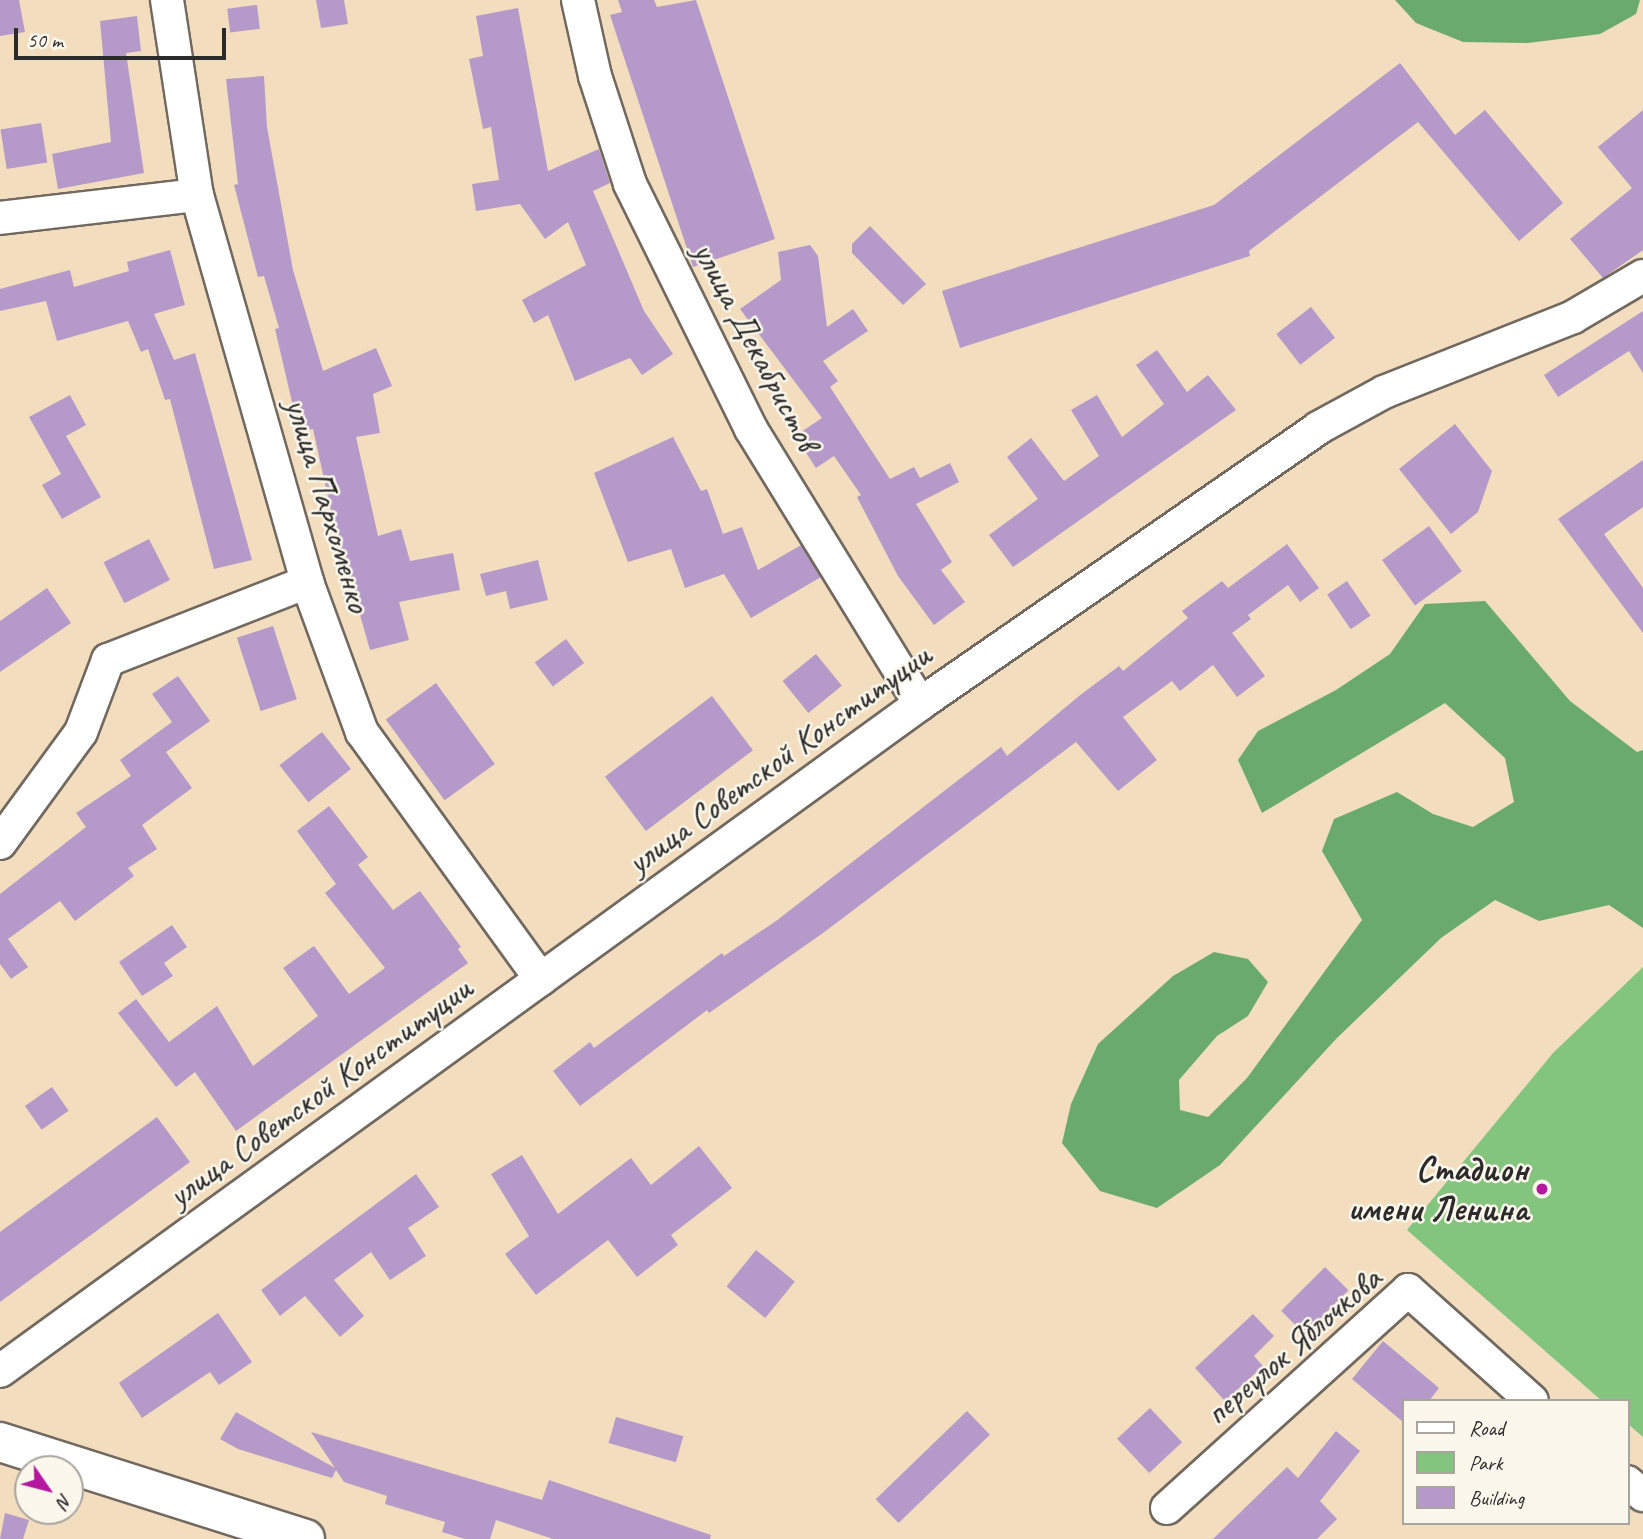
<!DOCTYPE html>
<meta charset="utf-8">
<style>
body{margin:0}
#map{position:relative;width:1643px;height:1539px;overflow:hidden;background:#f3ddbf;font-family:Caveat,sans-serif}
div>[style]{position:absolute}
.green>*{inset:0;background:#83c57e}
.forest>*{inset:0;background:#6aaa6d}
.building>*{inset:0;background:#b59ac9;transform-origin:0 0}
.roads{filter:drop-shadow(2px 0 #71695f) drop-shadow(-2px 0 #71695f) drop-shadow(0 2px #71695f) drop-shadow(0 -2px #71695f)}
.minor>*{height:32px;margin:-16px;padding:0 16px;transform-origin:16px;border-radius:16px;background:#fff}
.tertiary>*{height:38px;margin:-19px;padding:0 19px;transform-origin:19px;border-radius:19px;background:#fff}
.dots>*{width:19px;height:19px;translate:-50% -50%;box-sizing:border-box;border:4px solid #fbf7ec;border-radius:50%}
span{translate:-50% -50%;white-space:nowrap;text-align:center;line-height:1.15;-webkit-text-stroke:5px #fbf7ec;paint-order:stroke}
.street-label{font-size:35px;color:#2b2b2b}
.poi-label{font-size:35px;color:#2b2b2b;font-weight:700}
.right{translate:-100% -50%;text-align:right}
.legend{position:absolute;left:1402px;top:1399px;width:228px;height:126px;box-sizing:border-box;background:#fbf7ec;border:2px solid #a8a59f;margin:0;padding:9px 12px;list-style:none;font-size:21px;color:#2b2b2b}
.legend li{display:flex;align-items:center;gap:14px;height:35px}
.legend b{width:35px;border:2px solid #a8a59f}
.north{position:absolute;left:14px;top:1455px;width:70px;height:70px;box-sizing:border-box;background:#fbf7ec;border:2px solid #a8a59f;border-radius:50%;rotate:125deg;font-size:19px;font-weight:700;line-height:28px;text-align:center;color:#2b2b2b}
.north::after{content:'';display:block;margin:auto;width:24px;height:32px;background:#b5179e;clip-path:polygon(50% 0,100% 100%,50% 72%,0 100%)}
.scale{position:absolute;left:14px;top:28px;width:212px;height:32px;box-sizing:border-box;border:4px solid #2b2b2b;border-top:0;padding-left:9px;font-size:21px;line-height:24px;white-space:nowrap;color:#2b2b2b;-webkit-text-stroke:5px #fbf7ec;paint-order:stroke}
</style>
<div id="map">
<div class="green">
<div style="clip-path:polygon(1643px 967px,1643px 1437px,1627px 1423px,1627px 1401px,1602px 1401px,1407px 1230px,1553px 1053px)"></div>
</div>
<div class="forest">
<div style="clip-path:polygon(1395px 0,1640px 0,1636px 14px,1600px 34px,1528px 43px,1463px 42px,1416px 23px)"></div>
<div style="clip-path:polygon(1485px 601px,1570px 701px,1637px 752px,1643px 750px,1643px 928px,1609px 905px,1539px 921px,1495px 900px,1441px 938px,1336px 1039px,1220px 1165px,1157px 1208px,1100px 1191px,1062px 1143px,1071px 1104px,1098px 1044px,1173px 976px,1214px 952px,1248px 959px,1268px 982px,1248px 1016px,1217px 1036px,1179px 1080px,1180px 1110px,1208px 1117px,1247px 1078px,1362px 920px,1322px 851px,1334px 819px,1397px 792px,1433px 814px,1473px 827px,1514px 802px,1505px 758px,1445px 703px,1262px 813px,1238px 760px,1258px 731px,1336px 690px,1390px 654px,1425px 604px)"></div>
</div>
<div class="building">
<div style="clip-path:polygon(0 0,19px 0,25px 32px,0 36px)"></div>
<div style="clip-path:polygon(316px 0,344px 0,348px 24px,321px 28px)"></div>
<div style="clip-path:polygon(618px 0,654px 0,657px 7px,696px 0,775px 239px,693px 267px,610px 15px,622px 12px)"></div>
<div style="left:257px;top:5px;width:24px;height:30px;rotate:83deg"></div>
<div style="clip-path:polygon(518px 8px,548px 171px,599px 149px,610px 183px,593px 191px,644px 311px,673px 354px,642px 375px,630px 358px,575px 381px,548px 315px,534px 323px,522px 300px,586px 265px,568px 222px,545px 239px,520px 204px,476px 211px,472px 184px,499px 180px,491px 127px,483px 129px,469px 59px,483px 56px,476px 16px)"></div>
<div style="clip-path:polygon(137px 16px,141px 51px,126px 53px,144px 173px,58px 189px,52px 154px,111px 142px,100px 21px)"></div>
<div style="clip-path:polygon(1400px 63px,1455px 135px,1485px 110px,1563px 203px,1519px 241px,1418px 122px,1249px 251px,1250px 256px,960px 348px,942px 291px,1214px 205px)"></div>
<div style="clip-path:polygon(264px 76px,267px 127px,293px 270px,323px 371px,376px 348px,392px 386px,373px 394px,380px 433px,356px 437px,378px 536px,401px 529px,410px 561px,453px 553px,460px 590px,399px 602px,409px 640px,370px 650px,334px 524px,313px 429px,299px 432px,275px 329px,279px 328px,264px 276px,258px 277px,234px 185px,238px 184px,226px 79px)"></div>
<div style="clip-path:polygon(1643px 110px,1643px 250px,1603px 278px,1570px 239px,1632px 188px,1598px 147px)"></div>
<div style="left:41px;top:123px;width:40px;height:41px;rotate:81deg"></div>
<div style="clip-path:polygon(870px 226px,926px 284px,903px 305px,852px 253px,852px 244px)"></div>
<div style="clip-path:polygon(810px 245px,818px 256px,827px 327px,853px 309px,868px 331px,823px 361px,838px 381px,830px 387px,890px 479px,914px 467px,920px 478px,950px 463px,959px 482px,916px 504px,952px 562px,941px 570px,965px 602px,934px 625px,898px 576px,857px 497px,861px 495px,834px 456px,816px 468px,795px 436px,822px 418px,740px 309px,781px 280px,778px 252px)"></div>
<div style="clip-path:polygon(170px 250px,185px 305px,154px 314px,174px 360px,195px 353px,252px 560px,214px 569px,170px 399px,165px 400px,148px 349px,141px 352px,128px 321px,57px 341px,46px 301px,0 311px,0 289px,70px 270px,74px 287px,129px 271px,127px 262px)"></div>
<div style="left:1311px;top:307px;width:39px;height:44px;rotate:52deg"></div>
<div style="clip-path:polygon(1643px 311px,1643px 373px,1629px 351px,1558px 397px,1544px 375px)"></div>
<div style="clip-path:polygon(1157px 350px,1187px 392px,1208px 375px,1236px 410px,1013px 567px,989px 535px,1038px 499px,1007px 457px,1031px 438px,1064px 481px,1099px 456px,1071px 410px,1097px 395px,1122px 437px,1164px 404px,1136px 365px)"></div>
<div style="clip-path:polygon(70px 395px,86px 425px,66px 436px,101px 497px,62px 519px,42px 485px,61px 474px,29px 417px)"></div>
<div style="clip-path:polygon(1455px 424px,1492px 471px,1478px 512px,1451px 534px,1399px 469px)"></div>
<div style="clip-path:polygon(673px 437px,701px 491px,707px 489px,723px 534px,742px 527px,758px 570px,801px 545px,821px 577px,751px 618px,724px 574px,685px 588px,671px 549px,628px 562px,594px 473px)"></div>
<div style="clip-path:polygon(1643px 460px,1643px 507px,1604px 534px,1643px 588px,1643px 633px,1558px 519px)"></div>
<div style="left:1429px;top:526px;width:56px;height:58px;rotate:54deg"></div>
<div style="left:149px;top:539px;width:46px;height:51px;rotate:63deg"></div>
<div style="clip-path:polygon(1287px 544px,1319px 588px,1300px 602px,1288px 585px,1248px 615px,1251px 619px,1232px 633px,1265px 676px,1237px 697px,1213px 665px,1180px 691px,1172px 681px,1123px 717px,1157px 760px,1118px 791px,1076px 742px,823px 933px,709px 1013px,707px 1010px,580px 1106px,553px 1071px,590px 1042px,594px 1048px,722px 953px,724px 956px,776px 921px,1001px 747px,1007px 756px,1079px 696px,1119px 666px,1123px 671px,1188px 618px,1182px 611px,1222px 581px,1228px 588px)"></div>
<div style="clip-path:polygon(538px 560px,548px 600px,510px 609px,506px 591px,486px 596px,480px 574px)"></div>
<div style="left:1347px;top:581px;width:42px;height:24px;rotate:56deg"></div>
<div style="clip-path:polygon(47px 588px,71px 623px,0 672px,0 621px)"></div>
<div style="left:273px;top:626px;width:77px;height:38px;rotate:72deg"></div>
<div style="left:566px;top:639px;width:30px;height:39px;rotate:53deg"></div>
<div style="left:816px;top:654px;width:41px;height:43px;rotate:51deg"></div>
<div style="clip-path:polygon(178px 676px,210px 721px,166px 752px,192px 788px,142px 825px,157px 849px,128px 868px,134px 876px,75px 921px,60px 901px,8px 939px,28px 967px,11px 979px,0 964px,0 894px,86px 827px,76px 813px,131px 776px,120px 760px,172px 722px,152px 694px)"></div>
<div style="left:436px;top:683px;width:100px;height:62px;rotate:54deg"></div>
<div style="left:712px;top:696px;width:68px;height:134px;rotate:53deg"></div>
<div style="left:322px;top:732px;width:47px;height:54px;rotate:52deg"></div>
<div style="clip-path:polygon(329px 806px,368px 857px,358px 865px,393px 910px,420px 891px,461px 947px,458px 949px,468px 963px,236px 1131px,195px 1072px,176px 1087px,118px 1013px,136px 999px,169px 1042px,217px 1006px,253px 1066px,318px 1016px,283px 968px,314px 946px,349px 994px,385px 968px,325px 893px,336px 884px,297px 831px)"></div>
<div style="clip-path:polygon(172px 925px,187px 947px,164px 963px,173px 976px,142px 996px,119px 962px)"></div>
<div style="left:52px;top:1087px;width:29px;height:33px;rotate:55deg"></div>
<div style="clip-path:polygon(157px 1117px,190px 1162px,0 1302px,0 1232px)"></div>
<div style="clip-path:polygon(699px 1146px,732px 1188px,671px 1235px,678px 1245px,637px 1277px,608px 1240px,536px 1295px,505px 1254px,529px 1236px,491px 1174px,522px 1155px,558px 1214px,631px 1158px,651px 1185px)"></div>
<div style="clip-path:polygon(416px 1174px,439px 1207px,408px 1228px,426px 1256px,390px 1280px,371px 1252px,334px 1280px,364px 1316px,340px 1337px,305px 1296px,280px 1316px,261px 1290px)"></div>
<div style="left:756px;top:1250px;width:50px;height:47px;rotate:39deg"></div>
<div style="left:1325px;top:1267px;width:33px;height:62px;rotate:45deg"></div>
<div style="clip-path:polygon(218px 1313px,252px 1362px,219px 1385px,210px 1372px,142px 1418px,119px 1383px)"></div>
<div style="clip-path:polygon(1253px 1314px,1274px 1336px,1254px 1356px,1263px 1366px,1225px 1401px,1195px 1368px)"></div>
<div style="clip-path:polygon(1383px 1341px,1439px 1388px,1429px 1401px,1403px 1401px,1403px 1422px,1352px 1379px)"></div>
<div style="left:1150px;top:1408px;width:47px;height:45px;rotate:47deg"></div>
<div style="left:967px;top:1411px;width:33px;height:127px;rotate:46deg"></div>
<div style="clip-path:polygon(236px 1412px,335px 1468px,311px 1432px,542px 1500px,549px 1480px,711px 1535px,710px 1539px,553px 1539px,496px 1520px,490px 1539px,465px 1539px,442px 1532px,445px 1522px,385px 1504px,387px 1496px,344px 1482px,336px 1470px,332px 1478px,238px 1449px,220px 1439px)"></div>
<div style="left:616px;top:1417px;width:70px;height:27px;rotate:16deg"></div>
<div style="clip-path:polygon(1336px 1431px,1360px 1451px,1320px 1501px,1337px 1519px,1317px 1539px,1213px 1539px,1287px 1467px,1298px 1478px)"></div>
<div style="clip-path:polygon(5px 1513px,29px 1520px,23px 1539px,0 1539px)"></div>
</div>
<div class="roads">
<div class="minor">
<div style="left:167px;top:0;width:197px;rotate:81.3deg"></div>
<div style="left:197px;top:195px;width:402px;rotate:74.1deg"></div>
<div style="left:307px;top:582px;width:160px;rotate:69.9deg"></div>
<div style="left:362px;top:732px;width:305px;rotate:54.1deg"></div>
<div style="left:578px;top:0;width:78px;rotate:77.4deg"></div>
<div style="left:595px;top:76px;width:114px;rotate:72deg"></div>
<div style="left:630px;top:184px;width:273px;rotate:63.7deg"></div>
<div style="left:751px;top:429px;width:323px;rotate:58.4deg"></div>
<div style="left:0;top:218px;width:198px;rotate:-6.7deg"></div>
<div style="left:0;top:843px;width:137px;rotate:-53.9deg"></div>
<div style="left:81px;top:732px;width:77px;rotate:-69.4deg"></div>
<div style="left:108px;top:660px;width:214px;rotate:-21.4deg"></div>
<div style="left:0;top:1371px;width:1136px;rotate:-35.94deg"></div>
<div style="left:920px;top:704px;width:484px;rotate:-34.7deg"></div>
<div style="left:1318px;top:428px;width:75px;rotate:-28.6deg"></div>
<div style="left:1384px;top:392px;width:203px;rotate:-21.6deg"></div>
<div style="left:1573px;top:317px;width:81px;rotate:-30.4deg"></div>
<div style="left:1627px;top:1482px;width:21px;rotate:39deg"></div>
<div style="left:1167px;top:1508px;width:325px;rotate:-42.1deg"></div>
<div style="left:1408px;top:1290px;width:166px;rotate:41.8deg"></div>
</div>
<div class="tertiary">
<div style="left:0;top:1442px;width:320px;rotate:17.6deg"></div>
</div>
</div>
<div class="dots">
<div style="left:1542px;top:1189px;background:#b5179e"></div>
</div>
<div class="street-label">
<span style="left:756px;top:346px;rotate:62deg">улица Декабристов</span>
<span style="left:328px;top:505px;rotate:73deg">улица Пархоменко</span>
<span style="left:779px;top:759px;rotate:-36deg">улица Советской Конституции</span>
<span style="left:320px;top:1092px;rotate:-36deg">улица Советской Конституции</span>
<span style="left:1293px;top:1346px;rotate:-41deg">переулок Яблочкова</span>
</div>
<div class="poi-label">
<span class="right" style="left:1528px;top:1189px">Стадион<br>имени Ленина</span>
</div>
<ul class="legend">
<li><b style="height:9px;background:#fff"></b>Road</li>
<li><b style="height:19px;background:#83c57e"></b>Park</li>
<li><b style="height:19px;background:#b59ac9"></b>Building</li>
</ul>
<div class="north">N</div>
<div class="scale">50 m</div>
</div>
